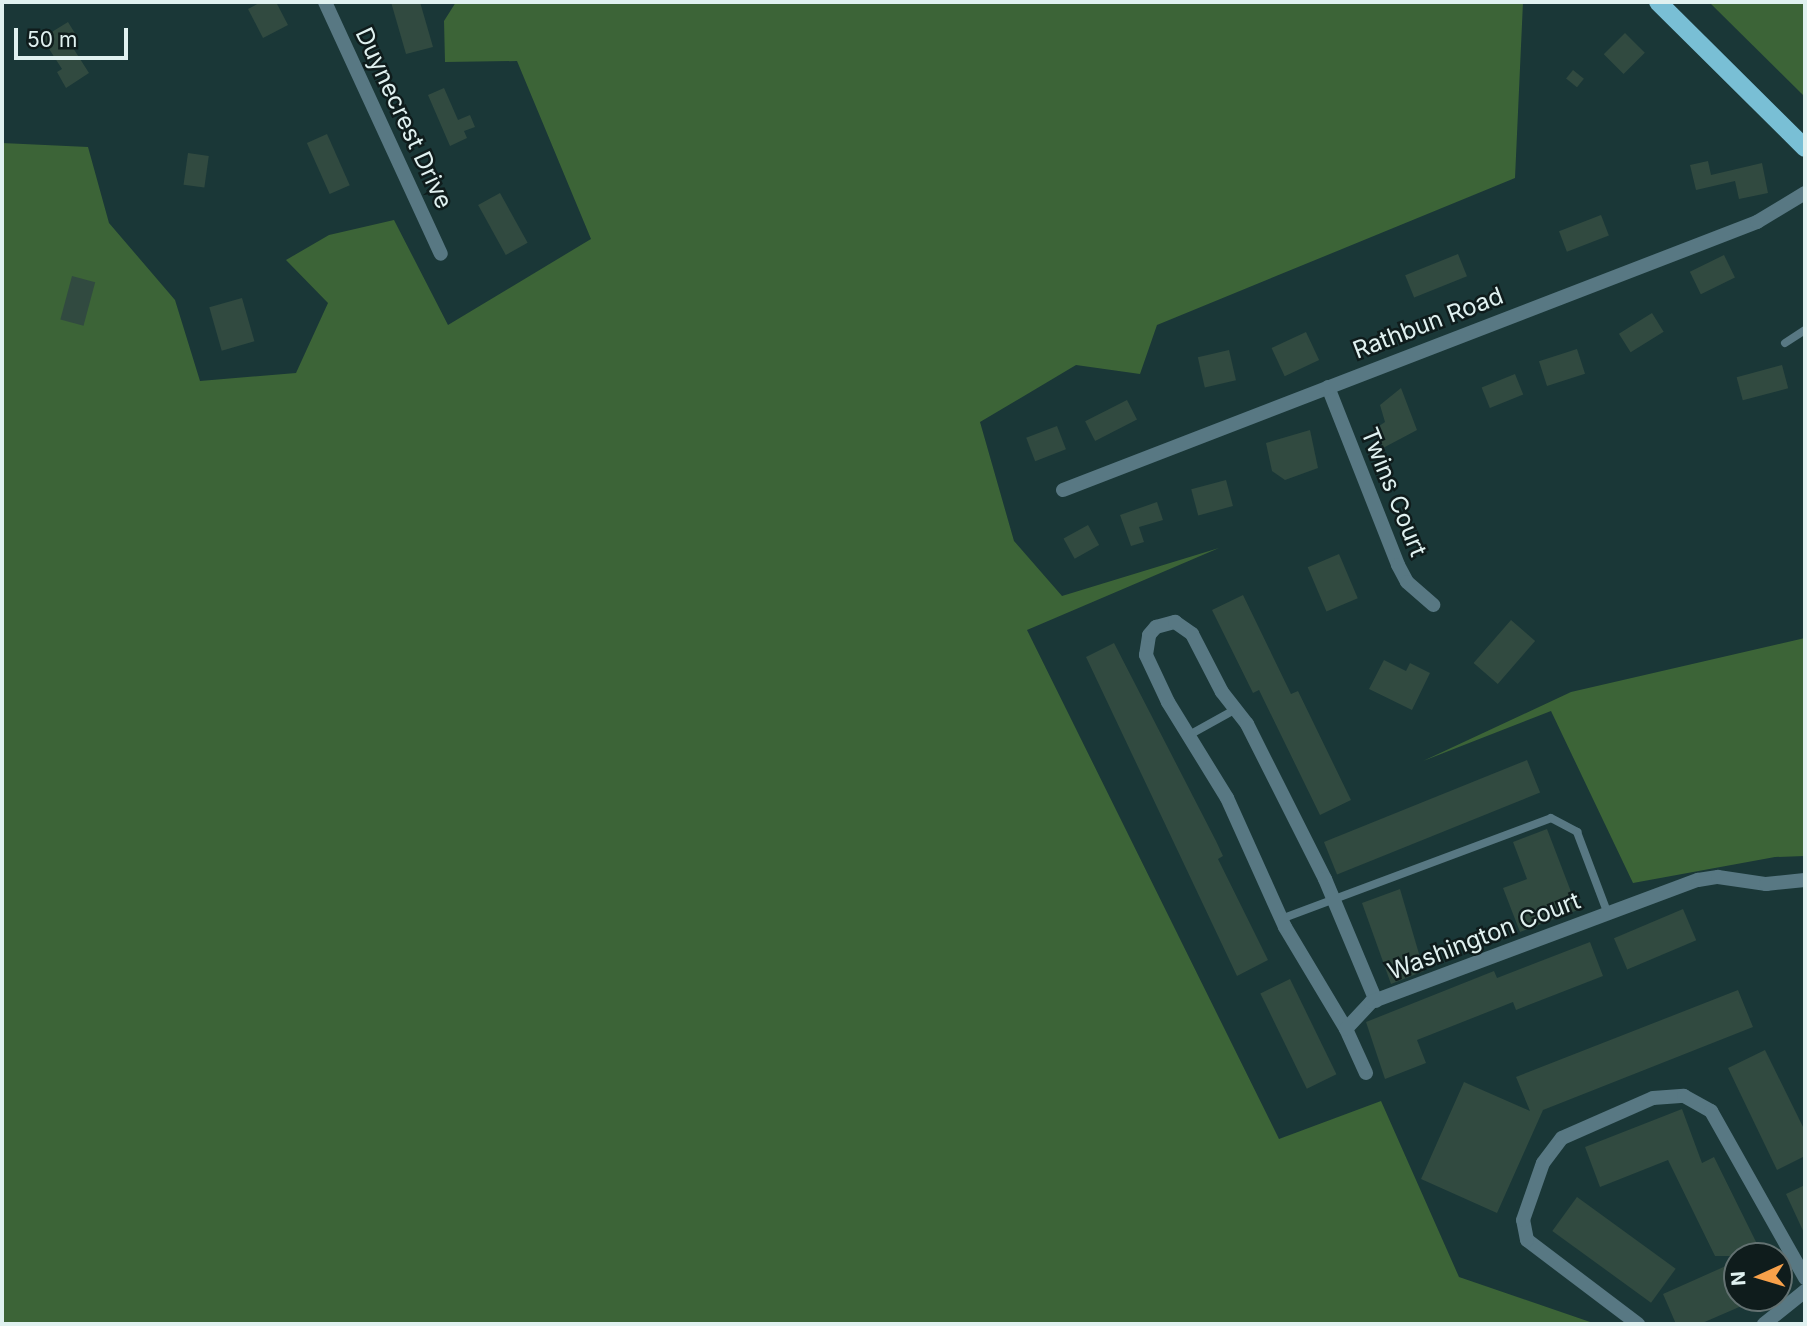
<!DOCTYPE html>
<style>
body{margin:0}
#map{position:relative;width:1807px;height:1326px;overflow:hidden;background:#1a3737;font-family:Inter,sans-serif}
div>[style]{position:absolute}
.green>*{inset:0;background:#3c6437}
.building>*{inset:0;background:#314a40;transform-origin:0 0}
.lane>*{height:8px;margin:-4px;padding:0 4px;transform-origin:4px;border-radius:4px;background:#587883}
.street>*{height:14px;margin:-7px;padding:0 7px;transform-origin:7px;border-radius:7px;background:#587883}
.primary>*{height:18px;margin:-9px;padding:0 9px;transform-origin:9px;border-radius:9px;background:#79bfd5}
span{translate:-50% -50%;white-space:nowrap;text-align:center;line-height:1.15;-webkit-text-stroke:5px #0f1c1c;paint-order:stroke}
.street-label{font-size:24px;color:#e0f1f0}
.frame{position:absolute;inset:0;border:4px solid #e0f1f0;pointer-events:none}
.north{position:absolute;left:1723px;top:1242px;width:70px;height:70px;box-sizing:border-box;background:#0f1c1c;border:2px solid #637171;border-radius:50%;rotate:266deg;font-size:19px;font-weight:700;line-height:28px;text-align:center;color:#e0f1f0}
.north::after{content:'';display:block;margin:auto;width:24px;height:32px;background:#f8a14a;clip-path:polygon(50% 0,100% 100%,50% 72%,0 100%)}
.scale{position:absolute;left:14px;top:28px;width:114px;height:32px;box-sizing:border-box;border:4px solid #e0f1f0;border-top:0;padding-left:9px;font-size:21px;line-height:24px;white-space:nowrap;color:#e0f1f0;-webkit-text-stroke:5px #0f1c1c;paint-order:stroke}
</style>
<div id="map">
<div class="green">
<div style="clip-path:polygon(456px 2px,1523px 2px,1515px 178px,1157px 325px,1140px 374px,1076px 365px,980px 422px,1014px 541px,1062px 596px,1219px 548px,1027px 630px,1279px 1139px,1381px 1101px,1459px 1277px,1596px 1324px,2px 1324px,2px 143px,88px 147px,109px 223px,175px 300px,200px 381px,296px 373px,328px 303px,286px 260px,329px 235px,394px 220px,448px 325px,591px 239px,517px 61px,445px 62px,444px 21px)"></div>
<div style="clip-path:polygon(1709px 2px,1805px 2px,1805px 97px)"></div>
<div style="clip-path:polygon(1805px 638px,1805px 856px,1775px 857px,1633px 883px,1551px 711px,1423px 761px,1571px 692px)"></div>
</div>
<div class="building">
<div style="clip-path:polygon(261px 2px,276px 2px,288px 25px,263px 38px,248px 9px)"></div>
<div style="clip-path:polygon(391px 2px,420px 2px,433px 47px,406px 54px)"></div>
<div style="clip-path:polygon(68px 22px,76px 35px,68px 40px,89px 73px,66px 88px,57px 72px,62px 69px,42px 38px)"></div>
<div style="left:1625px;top:33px;width:28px;height:30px;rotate:45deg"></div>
<div style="left:1573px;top:70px;width:14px;height:11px;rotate:39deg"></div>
<div style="clip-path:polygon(444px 88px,458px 120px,470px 115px,475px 127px,464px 131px,467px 138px,450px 146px,428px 95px)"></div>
<div style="left:327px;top:134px;width:56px;height:22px;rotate:66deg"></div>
<div style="left:188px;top:153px;width:21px;height:32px;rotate:8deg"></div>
<div style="clip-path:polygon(1708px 161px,1711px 175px,1762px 163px,1768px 193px,1739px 199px,1735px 181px,1696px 190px,1690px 165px)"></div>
<div style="left:500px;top:193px;width:57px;height:25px;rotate:61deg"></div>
<div style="left:1601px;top:215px;width:22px;height:45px;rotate:69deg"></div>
<div style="left:1458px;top:254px;width:24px;height:57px;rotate:68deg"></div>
<div style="left:1724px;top:255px;width:25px;height:38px;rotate:64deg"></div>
<div style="left:72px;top:276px;width:24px;height:45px;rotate:15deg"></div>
<div style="left:242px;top:298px;width:45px;height:34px;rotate:74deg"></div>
<div style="left:1652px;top:313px;width:22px;height:39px;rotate:58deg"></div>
<div style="left:1306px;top:332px;width:31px;height:38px;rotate:65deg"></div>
<div style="left:1577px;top:349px;width:26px;height:40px;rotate:72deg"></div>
<div style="left:1229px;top:350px;width:31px;height:32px;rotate:77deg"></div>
<div style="left:1782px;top:365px;width:24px;height:47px;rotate:75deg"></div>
<div style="left:1515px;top:374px;width:22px;height:36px;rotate:68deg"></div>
<div style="clip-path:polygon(1401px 388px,1417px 430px,1383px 448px,1376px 428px,1385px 422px,1380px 405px)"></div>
<div style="left:1127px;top:400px;width:22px;height:47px;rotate:63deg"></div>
<div style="left:1057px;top:426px;width:25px;height:33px;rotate:69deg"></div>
<div style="clip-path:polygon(1310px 430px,1318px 468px,1285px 480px,1272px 471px,1266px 443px)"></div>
<div style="left:1226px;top:480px;width:27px;height:36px;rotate:75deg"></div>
<div style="clip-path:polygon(1157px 502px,1163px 520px,1139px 527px,1144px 542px,1131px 546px,1120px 515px)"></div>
<div style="left:1088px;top:525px;width:23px;height:28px;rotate:61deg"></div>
<div style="left:1339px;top:554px;width:48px;height:34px;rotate:67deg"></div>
<div style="clip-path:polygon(1243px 595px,1291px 694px,1298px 691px,1351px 800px,1320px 815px,1259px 690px,1253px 693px,1212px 610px)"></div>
<div style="left:1511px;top:620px;width:32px;height:57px;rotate:41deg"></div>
<div style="clip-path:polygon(1114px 643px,1216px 841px,1223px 856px,1218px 859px,1268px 960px,1237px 976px,1086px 657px)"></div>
<div style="clip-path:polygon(1384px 660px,1406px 671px,1410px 663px,1430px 673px,1412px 710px,1369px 689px)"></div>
<div style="left:1527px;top:760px;width:35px;height:219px;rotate:68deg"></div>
<div style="clip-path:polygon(1547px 829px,1578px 910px,1520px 932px,1503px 888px,1527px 879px,1513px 842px)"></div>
<div style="clip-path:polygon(1400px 889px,1424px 971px,1391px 984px,1362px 903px)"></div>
<div style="left:1683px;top:909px;width:34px;height:75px;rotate:67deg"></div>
<div style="clip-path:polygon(1590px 942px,1603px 976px,1516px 1010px,1513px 1002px,1417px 1040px,1426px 1063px,1385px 1079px,1366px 1022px,1494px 971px,1497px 978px)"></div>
<div style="left:1290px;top:979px;width:106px;height:33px;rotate:64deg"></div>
<div style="clip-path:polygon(1738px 990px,1753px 1027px,1543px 1110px,1497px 1213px,1421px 1179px,1464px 1082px,1530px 1111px,1516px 1077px)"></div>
<div style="clip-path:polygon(1765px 1050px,1805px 1131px,1805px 1156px,1777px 1170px,1728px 1068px)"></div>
<div style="clip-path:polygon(1682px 1109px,1702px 1163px,1714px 1157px,1763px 1256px,1715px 1256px,1668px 1160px,1600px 1187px,1585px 1147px)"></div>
<div style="clip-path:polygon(1805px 1185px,1805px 1235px,1786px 1194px)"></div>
<div style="left:1577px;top:1197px;width:122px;height:42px;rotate:36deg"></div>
<div style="clip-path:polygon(1737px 1261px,1737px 1298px,1760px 1298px,1700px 1324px,1676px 1324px,1663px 1294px)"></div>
</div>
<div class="lane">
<div style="left:1785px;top:343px;width:24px;rotate:-33deg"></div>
<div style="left:1191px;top:734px;width:51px;rotate:-29.1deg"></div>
<div style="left:1281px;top:919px;width:288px;rotate:-20.5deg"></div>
<div style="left:1551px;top:818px;width:30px;rotate:28deg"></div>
<div style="left:1577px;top:832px;width:88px;rotate:69.3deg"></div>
</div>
<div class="street">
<div style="left:325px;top:2px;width:277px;rotate:65.3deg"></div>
<div style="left:1328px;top:387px;width:191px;rotate:68.5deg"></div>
<div style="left:1398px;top:565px;width:19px;rotate:62deg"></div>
<div style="left:1407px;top:582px;width:35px;rotate:41deg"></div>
<div style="left:1063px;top:490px;width:744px;rotate:-21.11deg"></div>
<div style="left:1757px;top:222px;width:56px;rotate:-31.1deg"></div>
<div style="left:1346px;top:1029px;width:119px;rotate:-120.9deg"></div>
<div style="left:1285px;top:927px;width:141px;rotate:-114.2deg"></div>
<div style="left:1227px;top:798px;width:113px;rotate:-121.6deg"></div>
<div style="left:1168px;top:702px;width:52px;rotate:-115.1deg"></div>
<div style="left:1146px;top:655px;width:20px;rotate:-81deg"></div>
<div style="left:1149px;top:635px;width:11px;rotate:-49deg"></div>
<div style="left:1156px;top:627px;width:20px;rotate:-15deg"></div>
<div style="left:1175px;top:622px;width:21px;rotate:35deg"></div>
<div style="left:1192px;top:634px;width:65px;rotate:62.7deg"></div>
<div style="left:1222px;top:692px;width:41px;rotate:52deg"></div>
<div style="left:1247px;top:724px;width:174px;rotate:63.3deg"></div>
<div style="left:1325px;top:879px;width:132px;rotate:67.3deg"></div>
<div style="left:1366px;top:1073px;width:48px;rotate:-114.4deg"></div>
<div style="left:1346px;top:1029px;width:37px;rotate:-47deg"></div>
<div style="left:1371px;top:1002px;width:349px;rotate:-20.5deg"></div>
<div style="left:1698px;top:880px;width:20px;rotate:-9deg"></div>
<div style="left:1718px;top:877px;width:49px;rotate:8.3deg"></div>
<div style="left:1766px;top:884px;width:39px;rotate:-6deg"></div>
<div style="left:1638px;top:1324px;width:139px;rotate:-142.9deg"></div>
<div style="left:1527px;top:1240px;width:20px;rotate:-101deg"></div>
<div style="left:1523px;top:1220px;width:60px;rotate:-70.7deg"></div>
<div style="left:1543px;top:1163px;width:31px;rotate:-53deg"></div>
<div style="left:1562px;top:1138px;width:99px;rotate:-23.7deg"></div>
<div style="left:1653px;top:1098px;width:31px;rotate:-4deg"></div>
<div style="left:1684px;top:1096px;width:31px;rotate:29deg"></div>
<div style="left:1711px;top:1111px;width:192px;rotate:60.6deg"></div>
<div style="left:1764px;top:1324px;width:53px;rotate:-38.8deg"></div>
</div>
<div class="primary">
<div style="left:1658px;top:2px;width:207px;rotate:44.8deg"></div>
</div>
<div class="street-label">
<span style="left:404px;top:118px;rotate:65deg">Duynecrest Drive</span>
<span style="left:1428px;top:323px;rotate:-21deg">Rathbun Road</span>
<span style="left:1394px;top:492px;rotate:68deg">Twins Court</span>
<span style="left:1484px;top:936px;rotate:-21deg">Washington Court</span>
</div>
<div class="frame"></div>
<div class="north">N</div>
<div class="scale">50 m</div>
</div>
